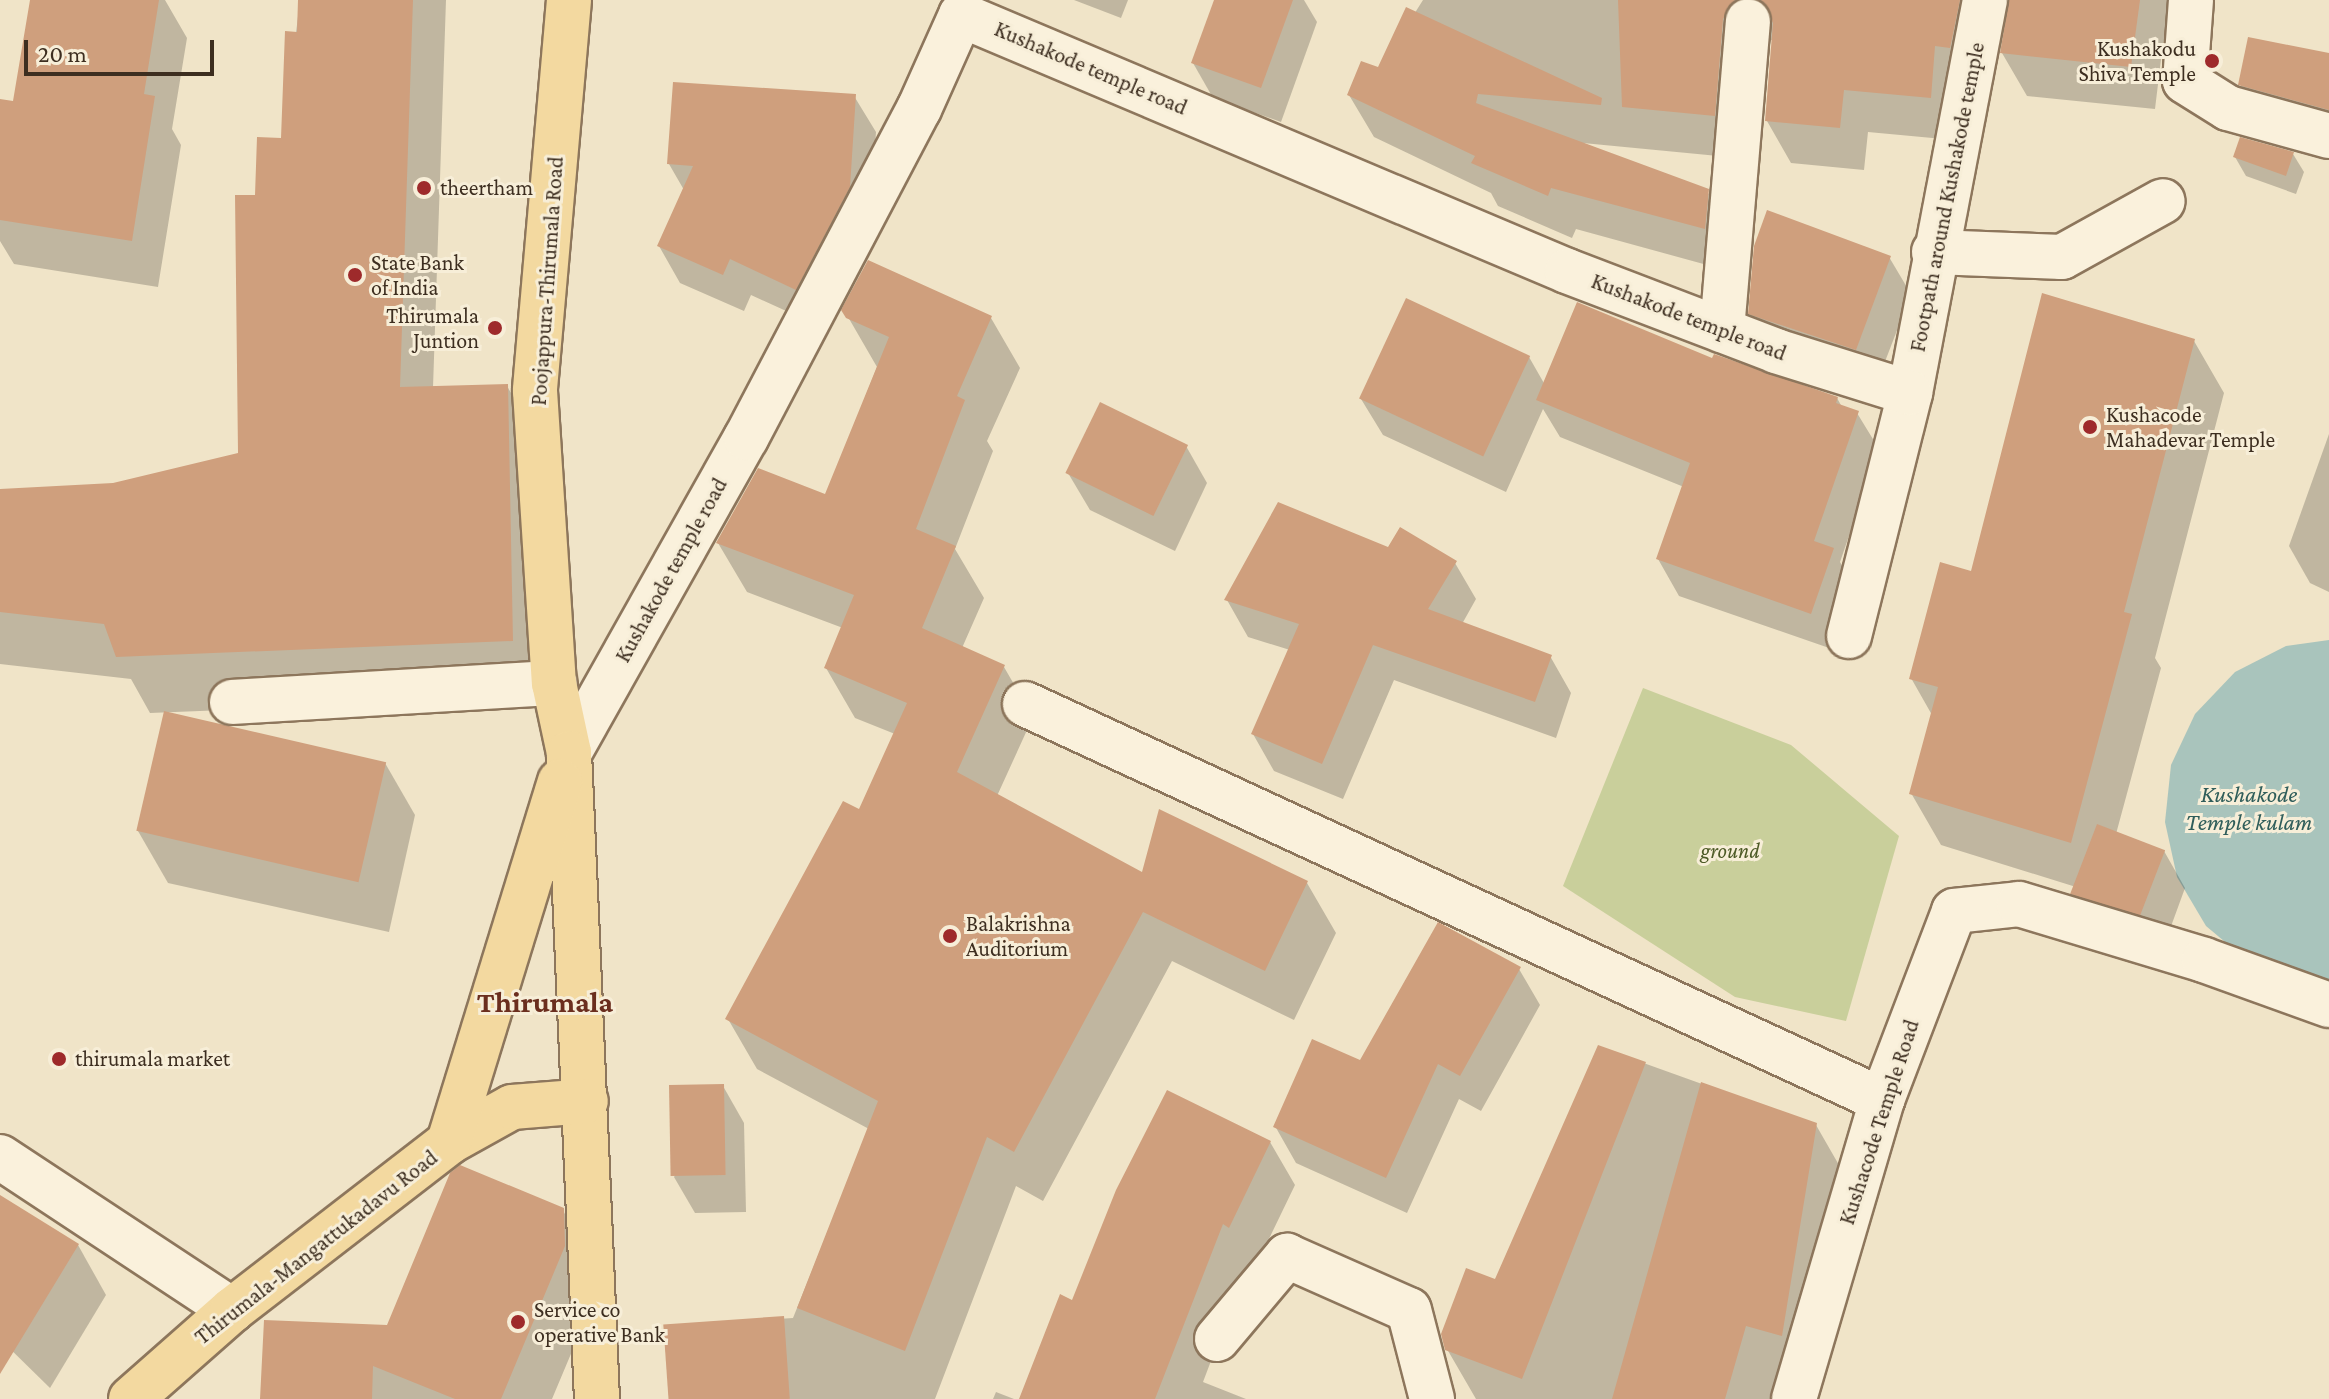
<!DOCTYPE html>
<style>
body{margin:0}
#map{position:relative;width:2329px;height:1399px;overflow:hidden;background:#f0e4c8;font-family:"Crimson Pro",serif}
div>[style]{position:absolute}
.green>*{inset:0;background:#c9cf9b}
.water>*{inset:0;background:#a9c4bc}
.shadow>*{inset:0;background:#0003}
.building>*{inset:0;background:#cf9f7d;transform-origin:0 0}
.roads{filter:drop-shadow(2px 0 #8d765c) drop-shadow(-2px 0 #8d765c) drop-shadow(0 2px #8d765c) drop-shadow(0 -2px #8d765c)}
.minor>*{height:44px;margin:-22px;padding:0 22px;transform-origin:22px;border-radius:22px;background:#faf1dc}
.major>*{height:44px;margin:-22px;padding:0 22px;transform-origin:22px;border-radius:22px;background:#f3d9a0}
.dots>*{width:22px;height:22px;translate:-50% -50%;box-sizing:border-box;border:4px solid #f7eed8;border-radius:50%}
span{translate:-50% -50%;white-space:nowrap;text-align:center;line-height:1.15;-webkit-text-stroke:6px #f7eed8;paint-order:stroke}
.poi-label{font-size:22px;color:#3d2e20}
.right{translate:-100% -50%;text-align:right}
.left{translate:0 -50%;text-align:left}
.street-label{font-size:22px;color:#3d2e20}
.park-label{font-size:22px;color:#4d5a26;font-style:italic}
.water-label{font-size:24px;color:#2f5d5a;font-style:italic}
.district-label{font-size:30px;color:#6b2e1e;font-weight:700}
.scale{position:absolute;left:24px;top:40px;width:190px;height:36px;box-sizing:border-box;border:4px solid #3d2e20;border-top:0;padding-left:10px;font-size:24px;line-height:28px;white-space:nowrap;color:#3d2e20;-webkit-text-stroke:6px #f7eed8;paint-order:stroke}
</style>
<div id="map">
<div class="green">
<div style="clip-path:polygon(1643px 688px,1791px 745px,1899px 836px,1846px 1021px,1735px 997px,1563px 886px)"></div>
</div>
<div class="water">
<div style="clip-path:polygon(2329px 640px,2329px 984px,2249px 962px,2206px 926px,2177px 877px,2165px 822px,2171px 765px,2195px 714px,2235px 672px,2286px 646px)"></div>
</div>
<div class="shadow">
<div style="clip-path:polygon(32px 0,165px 0,187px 38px,172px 129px,181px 145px,158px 287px,14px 264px,0 241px,0 133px,14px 103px)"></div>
<div style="clip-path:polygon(300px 0,446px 0,433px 388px,507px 386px,539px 443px,544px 697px,150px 713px,131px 679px,0 664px,0 491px,114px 485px,240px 455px,257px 197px,283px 140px)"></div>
<div style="clip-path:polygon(1074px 0,1128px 0,1121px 18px)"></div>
<div style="clip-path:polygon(1216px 0,1304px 0,1317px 22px,1281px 122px,1213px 98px,1193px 63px)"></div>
<div style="clip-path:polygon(1423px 0,2180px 0,2163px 43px,2155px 109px,2027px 96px,2002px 53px,2007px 19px,2002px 18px,1954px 140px,1868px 132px,1864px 170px,1791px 163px,1767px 121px,1774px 39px,1752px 49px,1739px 158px,1583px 143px,1707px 191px,1732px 233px,1729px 271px,1576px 229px,1572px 238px,1498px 206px,1491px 193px,1374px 137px,1349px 95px,1379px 70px)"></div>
<div style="clip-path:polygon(2329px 55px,2329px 140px,2261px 121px,2240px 84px)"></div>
<div style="clip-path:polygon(854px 96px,876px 132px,870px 224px,817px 325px,751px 295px,744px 311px,680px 283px,659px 246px,684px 190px,669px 164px)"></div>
<div style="clip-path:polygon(2293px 154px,2304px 172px,2296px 194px,2246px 176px,2235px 157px)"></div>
<div style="clip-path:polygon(1889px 257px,1911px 294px,1876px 385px,1772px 350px,1750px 313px)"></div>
<div style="clip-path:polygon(844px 310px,991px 318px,1020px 368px,987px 441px,993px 451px,955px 549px,984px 598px,962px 648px,1004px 667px,1033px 717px,997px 796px,1143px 875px,1307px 883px,1336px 933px,1294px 1020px,1172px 961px,1043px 1201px,1016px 1186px,935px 1399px,670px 1399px,666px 1326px,793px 1318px,869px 1129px,757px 1069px,728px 1019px,860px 812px,895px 734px,855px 718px,826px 668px,843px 628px,747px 592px,718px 543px,826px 497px,877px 367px)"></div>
<div style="clip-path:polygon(2194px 341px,2224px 393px,2155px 658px,2161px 668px,2116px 834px,2164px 851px,2185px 888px,2162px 951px,2095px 930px,2074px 894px,2076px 887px,1941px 845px,1911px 793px,1932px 715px,1911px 678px,1973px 573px)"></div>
<div style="clip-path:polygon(1529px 357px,1545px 385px,1713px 360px,1837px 398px,1842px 407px,1857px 413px,1879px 449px,1840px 562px,1854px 586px,1832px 649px,1679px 596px,1658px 559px,1684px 487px,1560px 437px,1543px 409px,1506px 492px,1383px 435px,1361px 399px)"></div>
<div style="clip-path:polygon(2329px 434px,2329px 592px,2310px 583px,2289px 546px)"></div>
<div style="clip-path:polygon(1186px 446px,1207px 483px,1175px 551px,1090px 510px,1068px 473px)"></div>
<div style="clip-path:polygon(1389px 550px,1455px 563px,1476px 599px,1462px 624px,1550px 656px,1571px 693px,1556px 738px,1394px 680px,1343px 799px,1274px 771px,1253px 734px,1290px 650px,1248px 637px,1227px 600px)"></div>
<div style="clip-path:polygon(385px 763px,415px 815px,389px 932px,168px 883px,138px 831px)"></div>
<div style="clip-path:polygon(1519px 969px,1540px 1005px,1481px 1111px,1459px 1099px,1407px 1213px,1296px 1163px,1275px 1126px,1361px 1063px)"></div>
<div style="clip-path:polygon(1599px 1047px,1816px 1125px,1847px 1179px,1771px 1399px,1476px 1399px,1447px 1349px,1496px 1281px)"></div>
<div style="clip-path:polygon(723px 1086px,744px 1123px,746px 1212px,695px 1213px,674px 1177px)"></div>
<div style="clip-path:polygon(1270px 1142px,1295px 1185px,1254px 1270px,1247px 1266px,1203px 1382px,1246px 1399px,1021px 1399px,1073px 1302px)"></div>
<div style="clip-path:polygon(0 1198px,78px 1245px,106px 1295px,50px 1388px,0 1339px)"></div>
<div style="clip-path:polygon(562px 1209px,593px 1262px,594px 1299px,552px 1399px,262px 1399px,388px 1327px)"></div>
<div style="clip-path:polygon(996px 1392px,1014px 1399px,993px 1399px)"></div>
</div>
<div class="building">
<div style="clip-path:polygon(30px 0,159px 0,144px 94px,155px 96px,132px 241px,0 220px,0 99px,13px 101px)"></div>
<div style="clip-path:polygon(298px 0,413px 0,400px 387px,508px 384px,513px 641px,116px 657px,104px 624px,0 612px,0 489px,113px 483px,238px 453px,235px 195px,255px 195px,257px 137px,281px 138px,285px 31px,297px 32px)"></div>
<div style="clip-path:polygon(1214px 0,1293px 0,1261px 88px,1191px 63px)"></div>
<div style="clip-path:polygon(1618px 0,1735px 0,1723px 19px,1715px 116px,1622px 107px)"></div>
<div style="clip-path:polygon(1761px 0,1960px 0,1950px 48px,1935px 46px,1931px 98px,1844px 90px,1840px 128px,1765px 121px,1773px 23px)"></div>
<div style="clip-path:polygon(2009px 0,2140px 0,2131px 67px,2000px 53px)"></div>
<div style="clip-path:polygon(1406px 7px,1602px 98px,1601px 105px,1478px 94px,1476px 103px,1709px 189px,1705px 229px,1551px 188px,1548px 196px,1471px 163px,1475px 156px,1347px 95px,1361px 61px,1378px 67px)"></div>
<div style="clip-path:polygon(2248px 37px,2329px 53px,2329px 110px,2238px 85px)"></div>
<div style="clip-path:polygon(673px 82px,856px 94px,850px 187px,796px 290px,730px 259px,723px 275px,657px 246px,693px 166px,667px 164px)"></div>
<div style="clip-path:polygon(2240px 137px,2294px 152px,2286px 176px,2233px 157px)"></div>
<div style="clip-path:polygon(1767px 210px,1891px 256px,1856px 350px,1748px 314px,1754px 246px)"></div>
<div style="clip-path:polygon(868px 260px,992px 316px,957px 396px,965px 400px,916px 529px,956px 546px,922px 628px,1005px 665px,957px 772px,1142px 872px,1159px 809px,1308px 881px,1265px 971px,1143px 912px,1014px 1152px,987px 1137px,905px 1351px,797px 1308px,878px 1101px,725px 1019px,843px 801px,859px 809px,907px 703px,824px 668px,854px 595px,716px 543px,758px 468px,825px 494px,889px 337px,846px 318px,841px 310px)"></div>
<div style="clip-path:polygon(2042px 293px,2195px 339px,2124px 612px,2132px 614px,2071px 843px,1909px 794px,1938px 687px,1909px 679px,1940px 562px,1971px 571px)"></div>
<div style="left:1406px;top:298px;width:137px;height:111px;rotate:25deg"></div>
<div style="clip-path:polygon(1577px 302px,1712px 358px,1714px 354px,1838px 397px,1836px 403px,1859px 411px,1814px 541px,1834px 548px,1811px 614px,1656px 559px,1690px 463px,1536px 400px)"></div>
<div style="left:1100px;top:402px;width:98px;height:79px;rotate:26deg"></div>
<div style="clip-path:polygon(1278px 502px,1388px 547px,1400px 527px,1457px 561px,1428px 609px,1552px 655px,1535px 702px,1373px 645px,1322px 764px,1251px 734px,1299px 624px,1224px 600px)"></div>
<div style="left:164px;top:711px;width:228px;height:123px;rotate:13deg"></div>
<div style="left:2097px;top:824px;width:73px;height:75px;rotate:21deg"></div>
<div style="clip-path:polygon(1438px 922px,1521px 967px,1460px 1076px,1438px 1064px,1386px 1178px,1273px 1127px,1312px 1039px,1360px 1060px)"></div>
<div style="clip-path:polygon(1598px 1045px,1646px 1062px,1522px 1379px,1445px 1350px,1441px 1334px,1466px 1268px,1495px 1279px)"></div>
<div style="clip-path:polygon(1701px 1082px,1817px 1123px,1782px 1336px,1746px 1326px,1725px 1399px,1612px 1399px)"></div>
<div style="left:724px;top:1084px;width:91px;height:55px;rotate:89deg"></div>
<div style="clip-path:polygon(1167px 1090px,1271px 1141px,1229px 1228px,1223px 1224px,1155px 1399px,1019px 1399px,1060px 1294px,1072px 1300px,1116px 1190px)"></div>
<div style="clip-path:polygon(460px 1165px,564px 1208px,565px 1246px,501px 1399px,455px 1399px,373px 1366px,372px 1399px,260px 1399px,264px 1320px,387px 1325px,450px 1173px)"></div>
<div style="clip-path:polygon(0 1195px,79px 1244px,0 1374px)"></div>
<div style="left:784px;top:1316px;width:83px;height:121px;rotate:86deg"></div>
</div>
<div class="roads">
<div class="minor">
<div style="left:2191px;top:0;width:81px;rotate:94.2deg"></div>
<div style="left:2185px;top:81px;width:51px;rotate:32.1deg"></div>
<div style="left:2228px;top:108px;width:105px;rotate:15.5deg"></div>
<div style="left:1934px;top:252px;width:128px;rotate:2.2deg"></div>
<div style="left:2062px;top:257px;width:115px;rotate:-29deg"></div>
<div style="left:1722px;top:330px;width:310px;rotate:-85.2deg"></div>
<div style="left:1849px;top:636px;width:251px;rotate:-75.9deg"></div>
<div style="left:1910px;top:393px;width:400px;rotate:-79.2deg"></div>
<div style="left:232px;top:702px;width:323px;rotate:-3.4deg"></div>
<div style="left:1025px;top:704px;width:944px;rotate:24.8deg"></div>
<div style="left:569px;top:753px;width:361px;rotate:-60.7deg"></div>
<div style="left:746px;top:438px;width:372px;rotate:-62.3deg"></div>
<div style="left:919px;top:109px;width:103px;rotate:-65.9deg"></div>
<div style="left:961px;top:15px;width:658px;rotate:22.9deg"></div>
<div style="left:1567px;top:271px;width:224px;rotate:20.9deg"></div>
<div style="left:1776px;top:351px;width:140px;rotate:17.4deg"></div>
<div style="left:0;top:1157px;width:278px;rotate:33.4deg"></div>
<div style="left:1217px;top:1339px;width:109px;rotate:-49.9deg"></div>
<div style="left:1287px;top:1256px;width:133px;rotate:23.9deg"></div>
<div style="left:1409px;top:1310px;width:92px;rotate:75.5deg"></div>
<div style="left:1794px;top:1399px;width:312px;rotate:-73.6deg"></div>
<div style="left:1882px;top:1100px;width:202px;rotate:-69.1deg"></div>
<div style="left:1954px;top:911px;width:65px;rotate:-6.1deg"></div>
<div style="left:2019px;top:904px;width:193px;rotate:16.8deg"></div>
<div style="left:2204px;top:960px;width:133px;rotate:19.8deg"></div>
</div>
<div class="major">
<div style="left:569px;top:0;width:392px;rotate:95deg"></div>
<div style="left:535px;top:391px;width:293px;rotate:86.3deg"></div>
<div style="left:554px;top:683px;width:72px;rotate:77.9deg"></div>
<div style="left:569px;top:753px;width:647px;rotate:87.52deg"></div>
<div style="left:449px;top:1142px;width:72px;rotate:-29.1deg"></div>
<div style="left:512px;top:1107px;width:74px;rotate:-4.6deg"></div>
<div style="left:131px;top:1399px;width:135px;rotate:-41.4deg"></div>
<div style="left:232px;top:1310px;width:274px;rotate:-37.7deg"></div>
<div style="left:449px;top:1142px;width:377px;rotate:-72.9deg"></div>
</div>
</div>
<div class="dots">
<div style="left:2212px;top:61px;background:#9e2a2b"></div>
<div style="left:424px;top:188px;background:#9e2a2b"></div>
<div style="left:355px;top:275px;background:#9e2a2b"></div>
<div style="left:495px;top:328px;background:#9e2a2b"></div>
<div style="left:2090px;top:427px;background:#9e2a2b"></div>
<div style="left:950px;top:936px;background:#9e2a2b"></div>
<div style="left:59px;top:1059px;background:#9e2a2b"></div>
<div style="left:518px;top:1322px;background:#9e2a2b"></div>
</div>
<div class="poi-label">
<span class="right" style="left:2196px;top:61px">Kushakodu<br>Shiva Temple</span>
<span class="left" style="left:440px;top:188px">theertham</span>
<span class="left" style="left:371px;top:275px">State Bank<br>of India</span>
<span class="right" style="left:479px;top:328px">Thirumala<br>Juntion</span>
<span class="left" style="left:2106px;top:427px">Kushacode<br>Mahadevar Temple</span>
<span class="left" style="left:966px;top:936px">Balakrishna<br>Auditorium</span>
<span class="left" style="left:75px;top:1059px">thirumala market</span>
<span class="left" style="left:534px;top:1322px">Service co<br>operative Bank</span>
</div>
<div class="street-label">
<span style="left:1091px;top:68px;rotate:23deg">Kushakode temple road</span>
<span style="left:1947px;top:197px;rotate:-79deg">Footpath around Kushakode temple</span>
<span style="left:547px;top:281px;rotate:-86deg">Poojappura-Thirumala Road</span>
<span style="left:1689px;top:317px;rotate:21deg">Kushakode temple road</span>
<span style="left:671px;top:570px;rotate:-61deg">Kushakode temple road</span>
<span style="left:1879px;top:1122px;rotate:-72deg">Kushacode Temple Road</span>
<span style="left:316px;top:1247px;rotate:-38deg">Thirumala-Mangattukadavu Road</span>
</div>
<div class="park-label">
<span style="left:1730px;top:851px">ground</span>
</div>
<div class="water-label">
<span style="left:2249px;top:808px">Kushakode<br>Temple kulam</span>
</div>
<div class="district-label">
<span style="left:545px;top:1002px">Thirumala</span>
</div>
<div class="scale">20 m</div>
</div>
